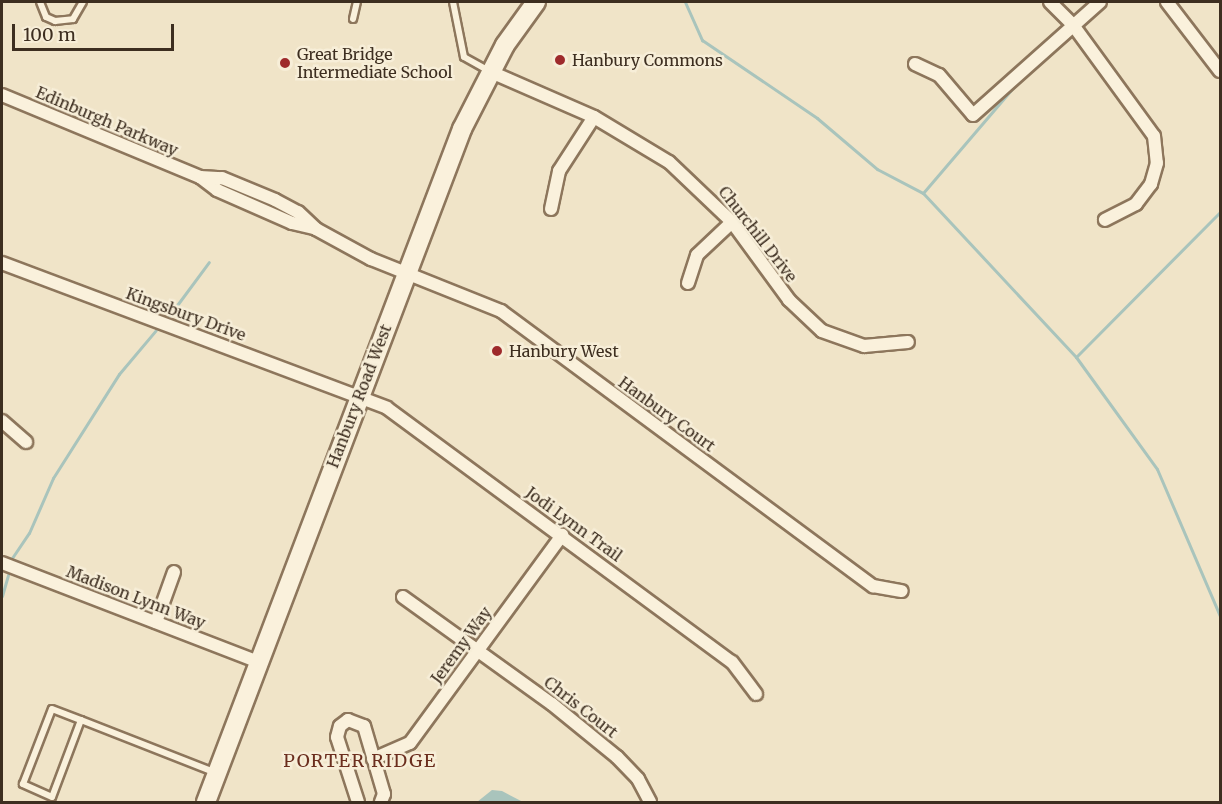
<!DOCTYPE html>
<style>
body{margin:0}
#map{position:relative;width:1222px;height:804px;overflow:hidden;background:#f0e4c8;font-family:Merriweather,serif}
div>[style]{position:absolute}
.water>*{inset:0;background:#a9c4bc}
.stream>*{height:3px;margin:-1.5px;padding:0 1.5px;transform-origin:1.5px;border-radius:1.5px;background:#a9c4bc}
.roads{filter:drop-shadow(2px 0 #8d765c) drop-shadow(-2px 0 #8d765c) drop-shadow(0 2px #8d765c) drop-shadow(0 -2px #8d765c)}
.service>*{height:6px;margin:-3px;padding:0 3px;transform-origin:3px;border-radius:3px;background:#faf1dc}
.minor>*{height:12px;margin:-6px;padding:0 6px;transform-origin:6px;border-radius:6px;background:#faf1dc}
.secondary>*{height:18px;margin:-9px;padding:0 9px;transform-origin:9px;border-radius:9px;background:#faf1dc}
.dots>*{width:16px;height:16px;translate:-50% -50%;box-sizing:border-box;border:3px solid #f7eed8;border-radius:50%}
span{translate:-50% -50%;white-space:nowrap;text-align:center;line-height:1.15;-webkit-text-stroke:5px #f7eed8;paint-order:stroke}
.poi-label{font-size:16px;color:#3d2e20}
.left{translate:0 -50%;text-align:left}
.street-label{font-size:16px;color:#3d2e20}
.neighbourhood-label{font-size:18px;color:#6b2e1e;letter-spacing:1.5px}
.frame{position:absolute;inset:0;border:3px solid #3d2e20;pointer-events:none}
.scale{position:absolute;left:12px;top:24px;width:162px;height:27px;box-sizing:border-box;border:3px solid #3d2e20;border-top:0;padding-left:8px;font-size:18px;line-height:21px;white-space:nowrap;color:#3d2e20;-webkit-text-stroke:4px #f7eed8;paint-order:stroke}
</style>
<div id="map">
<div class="water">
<div style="clip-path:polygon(492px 790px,502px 791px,523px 802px,477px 802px)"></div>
</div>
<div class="stream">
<div style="left:685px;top:2px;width:42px;rotate:65.9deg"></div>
<div style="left:702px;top:40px;width:139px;rotate:34.1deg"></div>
<div style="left:817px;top:118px;width:79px;rotate:40.4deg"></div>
<div style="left:877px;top:169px;width:52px;rotate:27.6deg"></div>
<div style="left:923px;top:193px;width:224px;rotate:47deg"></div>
<div style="left:1076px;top:357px;width:138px;rotate:54.1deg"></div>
<div style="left:1157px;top:469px;width:160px;rotate:66.8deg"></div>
<div style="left:1076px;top:15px;width:18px;rotate:-47deg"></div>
<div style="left:923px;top:193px;width:145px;rotate:-49.5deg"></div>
<div style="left:169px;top:316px;width:67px;rotate:-53.5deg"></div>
<div style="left:1076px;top:357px;width:204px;rotate:-45.2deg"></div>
<div style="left:12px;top:558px;width:30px;rotate:-56deg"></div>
<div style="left:29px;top:533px;width:60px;rotate:-66.4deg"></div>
<div style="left:53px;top:478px;width:123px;rotate:-57.6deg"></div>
<div style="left:119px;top:374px;width:57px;rotate:-49.9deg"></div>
<div style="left:2px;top:596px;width:22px;rotate:-74deg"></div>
</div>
<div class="roads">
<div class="service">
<div style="left:40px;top:2px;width:16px;rotate:68deg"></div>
<div style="left:46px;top:17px;width:10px;rotate:24deg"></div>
<div style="left:55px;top:21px;width:18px;rotate:-6deg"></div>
<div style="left:73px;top:19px;width:20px;rotate:-60deg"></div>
<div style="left:453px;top:2px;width:56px;rotate:78.7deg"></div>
<div style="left:464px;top:57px;width:29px;rotate:29deg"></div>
<div style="left:353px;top:19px;width:17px;rotate:-77deg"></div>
<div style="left:81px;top:720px;width:82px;rotate:110.6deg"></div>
<div style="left:52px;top:797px;width:32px;rotate:-156deg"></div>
<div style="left:23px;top:784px;width:80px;rotate:-68.9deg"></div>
<div style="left:52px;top:709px;width:31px;rotate:21deg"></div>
<div style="left:81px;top:720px;width:145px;rotate:21.4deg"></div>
</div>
<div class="minor">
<div style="left:1050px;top:2px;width:33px;rotate:45deg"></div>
<div style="left:1073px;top:25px;width:137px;rotate:53.9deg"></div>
<div style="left:1154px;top:136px;width:27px;rotate:84deg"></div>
<div style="left:1157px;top:163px;width:22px;rotate:106deg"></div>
<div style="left:1151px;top:184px;width:25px;rotate:127deg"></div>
<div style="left:1136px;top:204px;width:35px;rotate:153deg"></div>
<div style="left:1167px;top:2px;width:87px;rotate:52.5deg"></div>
<div style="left:915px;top:64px;width:26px;rotate:25deg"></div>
<div style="left:939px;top:75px;width:52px;rotate:49.6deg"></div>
<div style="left:973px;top:115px;width:170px;rotate:-41.7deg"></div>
<div style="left:491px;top:72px;width:112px;rotate:23.6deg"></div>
<div style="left:594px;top:117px;width:87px;rotate:31deg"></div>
<div style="left:669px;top:162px;width:87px;rotate:43.6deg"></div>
<div style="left:732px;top:222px;width:97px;rotate:53.8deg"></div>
<div style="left:789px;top:300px;width:45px;rotate:43.2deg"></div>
<div style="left:822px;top:331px;width:45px;rotate:19.7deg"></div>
<div style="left:864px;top:346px;width:44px;rotate:-5.2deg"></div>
<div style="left:2px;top:95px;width:214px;rotate:22.5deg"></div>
<div style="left:200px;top:177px;width:21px;rotate:37deg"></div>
<div style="left:217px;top:190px;width:82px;rotate:23.7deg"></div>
<div style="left:292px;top:223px;width:23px;rotate:13deg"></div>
<div style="left:200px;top:177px;width:22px;rotate:3deg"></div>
<div style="left:222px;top:178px;width:57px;rotate:22.5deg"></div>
<div style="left:275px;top:200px;width:26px;rotate:28deg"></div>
<div style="left:298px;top:212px;width:25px;rotate:43deg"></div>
<div style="left:316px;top:229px;width:63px;rotate:28.6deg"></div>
<div style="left:371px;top:259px;width:140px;rotate:21.8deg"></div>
<div style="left:501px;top:311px;width:463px;rotate:36.5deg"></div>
<div style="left:873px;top:586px;width:29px;rotate:10deg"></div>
<div style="left:551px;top:209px;width:39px;rotate:-78deg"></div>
<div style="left:559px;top:171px;width:64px;rotate:-57.1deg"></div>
<div style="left:2px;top:263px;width:411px;rotate:20.6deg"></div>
<div style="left:387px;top:408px;width:428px;rotate:36.4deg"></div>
<div style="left:732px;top:662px;width:40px;rotate:53deg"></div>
<div style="left:688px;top:283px;width:29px;rotate:-72deg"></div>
<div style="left:697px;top:255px;width:48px;rotate:-43.3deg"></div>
<div style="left:2px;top:421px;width:32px;rotate:41deg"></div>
<div style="left:2px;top:563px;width:275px;rotate:21.1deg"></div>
<div style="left:403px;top:597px;width:183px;rotate:35.7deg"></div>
<div style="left:552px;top:704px;width:84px;rotate:39.2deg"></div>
<div style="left:617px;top:757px;width:30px;rotate:46deg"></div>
<div style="left:638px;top:779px;width:26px;rotate:62deg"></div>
<div style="left:156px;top:622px;width:53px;rotate:-70.2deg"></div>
<div style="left:373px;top:759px;width:40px;rotate:-23.4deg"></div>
<div style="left:410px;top:743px;width:258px;rotate:-53.8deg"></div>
<div style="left:358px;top:802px;width:68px;rotate:-107.9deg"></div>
<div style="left:337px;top:737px;width:11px;rotate:-75deg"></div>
<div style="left:340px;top:726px;width:10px;rotate:-37deg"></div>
<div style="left:348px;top:720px;width:17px;rotate:21deg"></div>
<div style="left:364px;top:726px;width:71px;rotate:73.6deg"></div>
<div style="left:384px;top:794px;width:9px;rotate:111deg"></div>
</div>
<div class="secondary">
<div style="left:206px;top:802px;width:720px;rotate:-69.17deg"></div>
<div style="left:462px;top:129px;width:94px;rotate:-62.9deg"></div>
<div style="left:505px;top:45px;width:53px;rotate:-54.2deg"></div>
</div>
</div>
<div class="dots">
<div style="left:560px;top:60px;background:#9e2a2b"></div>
<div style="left:285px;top:63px;background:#9e2a2b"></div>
<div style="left:497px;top:351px;background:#9e2a2b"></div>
</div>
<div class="poi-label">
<span class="left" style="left:297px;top:63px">Great Bridge<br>Intermediate School</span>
<span class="left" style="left:572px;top:60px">Hanbury Commons</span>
<span class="left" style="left:509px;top:351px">Hanbury West</span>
</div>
<div class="street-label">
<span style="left:107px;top:121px;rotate:23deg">Edinburgh Parkway</span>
<span style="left:758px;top:234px;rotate:52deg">Churchill Drive</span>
<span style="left:186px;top:314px;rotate:20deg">Kingsbury Drive</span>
<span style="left:359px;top:396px;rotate:-69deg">Hanbury Road West</span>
<span style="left:667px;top:414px;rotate:36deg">Hanbury Court</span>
<span style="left:574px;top:524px;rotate:36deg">Jodi Lynn Trail</span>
<span style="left:136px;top:597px;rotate:21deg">Madison Lynn Way</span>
<span style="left:461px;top:645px;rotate:-54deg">Jeremy Way</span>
<span style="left:581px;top:707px;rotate:38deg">Chris Court</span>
</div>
<div class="neighbourhood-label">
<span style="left:360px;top:761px">PORTER RIDGE</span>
</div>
<div class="frame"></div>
<div class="scale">100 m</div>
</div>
